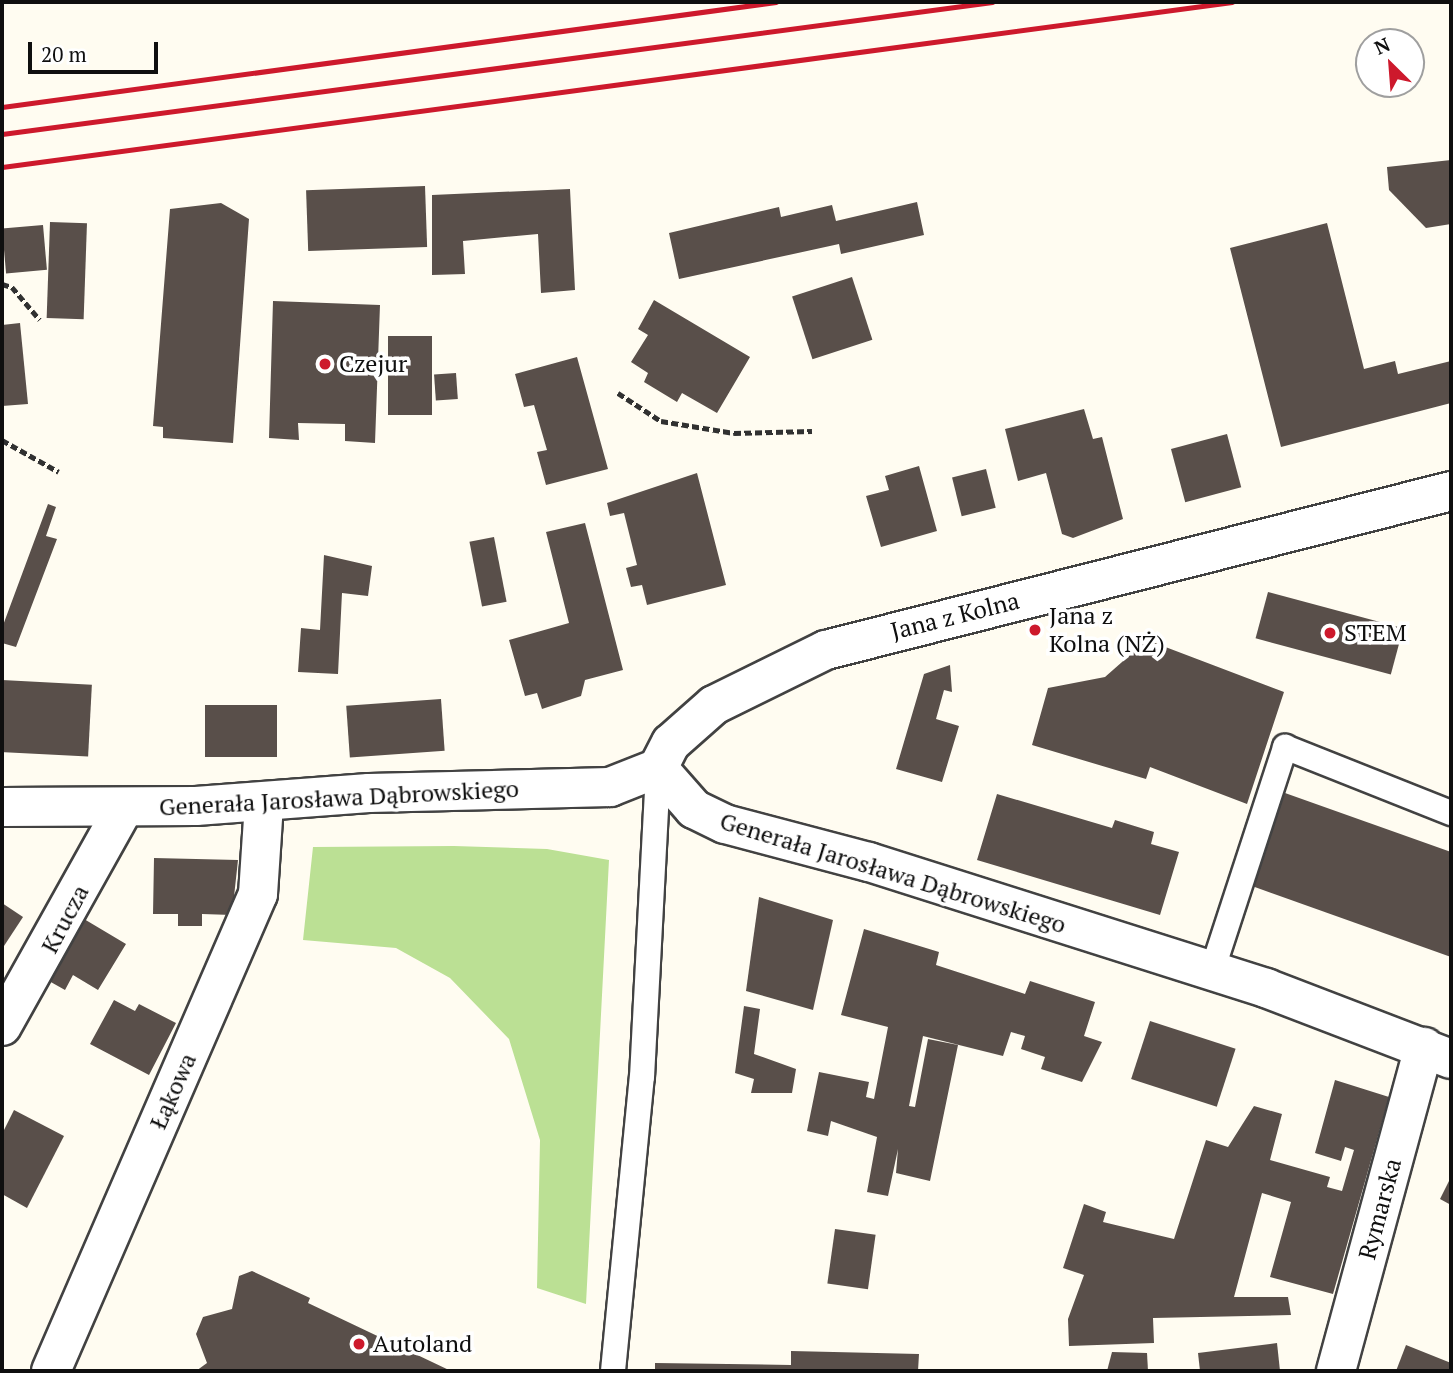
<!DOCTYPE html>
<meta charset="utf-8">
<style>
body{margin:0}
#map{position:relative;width:1453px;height:1373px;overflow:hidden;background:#fffcf1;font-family:"PT Serif",serif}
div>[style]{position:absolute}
.forest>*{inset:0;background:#bbe094}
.building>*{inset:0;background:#594f4a;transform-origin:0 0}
.path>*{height:4.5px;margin-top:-2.25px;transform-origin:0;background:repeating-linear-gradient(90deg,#313131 0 7px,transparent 0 10.5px)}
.roads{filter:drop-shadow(2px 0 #424242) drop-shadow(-2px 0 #424242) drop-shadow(0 2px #424242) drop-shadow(0 -2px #424242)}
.lane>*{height:24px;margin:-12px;padding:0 12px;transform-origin:12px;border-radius:12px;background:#fff}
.street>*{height:38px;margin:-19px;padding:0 19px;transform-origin:19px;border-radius:19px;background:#fff}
.rail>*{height:5px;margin:-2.5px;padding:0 2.5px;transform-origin:2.5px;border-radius:2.5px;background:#cd192c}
.dots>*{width:19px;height:19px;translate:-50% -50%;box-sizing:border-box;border:4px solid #fff;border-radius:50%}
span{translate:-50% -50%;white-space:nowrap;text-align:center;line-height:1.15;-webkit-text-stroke:7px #fff;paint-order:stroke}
.poi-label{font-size:24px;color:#0f0f0f}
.left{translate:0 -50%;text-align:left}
.street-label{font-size:24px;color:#0f0f0f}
.frame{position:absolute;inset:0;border:4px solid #0f0f0f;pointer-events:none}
.north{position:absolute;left:1355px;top:28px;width:70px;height:70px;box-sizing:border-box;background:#fff;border:2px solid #9f9f9f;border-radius:50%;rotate:335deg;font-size:19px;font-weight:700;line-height:28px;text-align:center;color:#0f0f0f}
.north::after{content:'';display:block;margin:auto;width:24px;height:32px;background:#cd192c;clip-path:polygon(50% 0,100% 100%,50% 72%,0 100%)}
.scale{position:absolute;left:28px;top:42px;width:130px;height:32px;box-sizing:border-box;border:4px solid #0f0f0f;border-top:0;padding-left:9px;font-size:21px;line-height:24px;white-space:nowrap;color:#0f0f0f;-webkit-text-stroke:5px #fff;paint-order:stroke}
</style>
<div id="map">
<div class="forest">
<div style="clip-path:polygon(454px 846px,547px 849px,609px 860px,586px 1304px,537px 1288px,540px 1140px,509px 1039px,450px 978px,396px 948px,303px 940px,313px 847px)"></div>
</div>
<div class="building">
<div style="clip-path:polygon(1451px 160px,1451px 224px,1426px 228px,1389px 190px,1387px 167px)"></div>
<div style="left:425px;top:186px;width:61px;height:119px;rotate:88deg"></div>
<div style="clip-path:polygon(570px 189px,575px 290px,541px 293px,538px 234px,463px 241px,465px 274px,432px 275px,432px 195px)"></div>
<div style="clip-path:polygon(917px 202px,924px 235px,841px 254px,839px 244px,679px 279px,669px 233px,779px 207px,781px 217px,832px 205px,836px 221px)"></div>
<div style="clip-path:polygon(221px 203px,249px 219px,233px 443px,163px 438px,163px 427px,153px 426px,170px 209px)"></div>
<div style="left:50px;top:222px;width:37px;height:96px;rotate:2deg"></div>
<div style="clip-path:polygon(1327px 223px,1364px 369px,1395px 361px,1398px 374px,1451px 361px,1451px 403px,1281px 447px,1230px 248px)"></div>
<div style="left:43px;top:225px;width:45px;height:41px;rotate:85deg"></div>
<div style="left:852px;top:277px;width:66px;height:63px;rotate:72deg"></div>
<div style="clip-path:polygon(654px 300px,750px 357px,717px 413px,682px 393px,677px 402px,644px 382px,648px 373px,631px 362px,648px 335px,638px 329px)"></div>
<div style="clip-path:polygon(273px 301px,380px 305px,375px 443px,345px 441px,345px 424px,298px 423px,299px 440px,269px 438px)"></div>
<div style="clip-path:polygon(20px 323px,28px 404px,2px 406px,2px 325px)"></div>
<div style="left:388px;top:336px;width:44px;height:79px"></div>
<div style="clip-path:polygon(577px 357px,608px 469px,546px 485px,537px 452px,547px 450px,540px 426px,534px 405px,524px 407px,515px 374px)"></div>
<div style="left:456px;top:373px;width:26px;height:22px;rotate:86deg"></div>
<div style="clip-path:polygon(1084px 409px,1093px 439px,1102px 437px,1123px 519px,1073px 538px,1062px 534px,1046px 473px,1018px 481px,1005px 429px)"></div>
<div style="left:1227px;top:434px;width:55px;height:58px;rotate:75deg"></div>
<div style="clip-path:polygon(919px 466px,937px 531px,881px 547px,866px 496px,889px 490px,885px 476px)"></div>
<div style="left:986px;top:469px;width:40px;height:35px;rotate:76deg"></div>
<div style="clip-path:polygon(697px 473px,726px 585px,647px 605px,642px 585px,631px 587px,626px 568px,637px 565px,624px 513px,610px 516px,607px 503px)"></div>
<div style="clip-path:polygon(48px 504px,56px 507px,46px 536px,57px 539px,16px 647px,2px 643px,2px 628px)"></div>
<div style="clip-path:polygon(585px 523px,623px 670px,585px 680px,581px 696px,542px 709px,537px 693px,525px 696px,509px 640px,569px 623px,546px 532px)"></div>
<div style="left:494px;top:537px;width:66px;height:25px;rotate:79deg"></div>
<div style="clip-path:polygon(324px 555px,372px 566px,368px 596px,342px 593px,338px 674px,298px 672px,301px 628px,320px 630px)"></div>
<div style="left:1268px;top:592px;width:140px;height:48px;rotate:15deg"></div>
<div style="clip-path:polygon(1147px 640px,1284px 692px,1247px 804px,1150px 767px,1146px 779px,1032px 745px,1048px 688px,1105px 677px)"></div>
<div style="clip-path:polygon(950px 665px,952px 692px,944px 690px,936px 719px,959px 726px,942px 782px,896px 769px,924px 674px)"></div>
<div style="left:2px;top:680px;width:90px;height:72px;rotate:3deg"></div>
<div style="left:441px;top:699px;width:52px;height:95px;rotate:86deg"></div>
<div style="left:205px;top:705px;width:72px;height:52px"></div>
<div style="clip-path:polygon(1285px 793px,1451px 852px,1451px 957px,1252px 886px)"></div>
<div style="clip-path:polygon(997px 794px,1112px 828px,1115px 820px,1154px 832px,1151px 844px,1179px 852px,1160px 915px,977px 860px)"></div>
<div style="clip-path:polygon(154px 858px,238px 860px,232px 915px,202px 914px,202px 926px,178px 926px,178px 914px,153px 914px)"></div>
<div style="clip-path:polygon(759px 897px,833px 920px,813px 1010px,746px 991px)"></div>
<div style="clip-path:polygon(2px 903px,23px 917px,2px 949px)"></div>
<div style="clip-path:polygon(84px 919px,126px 944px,98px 990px,73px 975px,65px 990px,49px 981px)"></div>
<div style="clip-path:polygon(864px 929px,939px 952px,936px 965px,1025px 994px,1030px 981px,1095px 1002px,1084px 1036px,1102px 1042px,1082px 1082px,1041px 1069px,1045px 1057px,1021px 1049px,1025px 1036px,1011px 1032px,1003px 1056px,923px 1036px,909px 1106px,915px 1107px,928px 1039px,958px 1045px,930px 1181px,896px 1173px,898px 1149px,888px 1196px,867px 1192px,877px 1137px,831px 1121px,828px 1136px,807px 1131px,819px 1072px,869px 1082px,866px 1097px,874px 1099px,888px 1027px,841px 1015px)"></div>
<div style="clip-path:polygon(114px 1000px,135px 1011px,139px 1004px,176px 1023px,149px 1075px,90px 1044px)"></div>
<div style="clip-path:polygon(744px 1006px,760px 1009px,754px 1054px,796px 1069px,792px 1093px,751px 1093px,754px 1079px,735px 1073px)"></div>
<div style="left:1150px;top:1021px;width:90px;height:61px;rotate:18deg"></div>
<div style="clip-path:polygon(1335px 1080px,1389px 1097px,1333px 1294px,1270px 1277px,1291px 1202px,1262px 1193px,1234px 1297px,1288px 1297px,1291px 1315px,1153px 1318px,1154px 1343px,1069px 1346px,1068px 1319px,1084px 1275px,1063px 1268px,1084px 1204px,1106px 1212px,1103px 1222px,1174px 1239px,1206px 1140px,1228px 1147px,1254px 1106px,1282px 1114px,1270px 1160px,1330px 1177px,1327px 1187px,1342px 1191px,1354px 1150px,1345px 1147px,1341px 1161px,1315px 1153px)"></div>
<div style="clip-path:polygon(14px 1110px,64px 1136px,27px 1208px,2px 1194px,2px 1134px)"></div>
<div style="clip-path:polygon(1451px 1177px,1451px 1205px,1440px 1199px)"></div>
<div style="left:835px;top:1229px;width:41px;height:55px;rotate:8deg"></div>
<div style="clip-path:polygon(252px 1271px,310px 1298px,308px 1303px,451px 1371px,196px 1371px,207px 1363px,196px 1334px,203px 1317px,232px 1309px,239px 1276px)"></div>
<div style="clip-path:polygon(1277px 1343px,1280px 1371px,1200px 1371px,1198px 1353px)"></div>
<div style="clip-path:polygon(1406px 1345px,1451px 1363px,1451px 1371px,1396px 1371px)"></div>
<div style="clip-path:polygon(791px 1351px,919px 1354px,918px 1371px,655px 1371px,655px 1363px,791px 1365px)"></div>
<div style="clip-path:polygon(1112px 1352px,1147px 1353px,1148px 1371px,1107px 1371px)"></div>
</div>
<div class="path">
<div style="left:2px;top:284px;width:10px;rotate:17deg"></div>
<div style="left:12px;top:287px;width:43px;rotate:49.7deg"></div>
<div style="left:618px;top:393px;width:51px;rotate:33.1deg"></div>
<div style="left:661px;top:421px;width:74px;rotate:9.3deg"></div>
<div style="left:734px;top:433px;width:78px;rotate:-1.5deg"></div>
<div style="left:2px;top:440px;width:65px;rotate:29.3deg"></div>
</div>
<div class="roads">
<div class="lane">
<div style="left:1212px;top:971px;width:236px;rotate:-71.9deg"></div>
<div style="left:1285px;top:747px;width:179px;rotate:21.7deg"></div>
<div style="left:613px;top:1371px;width:295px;rotate:-84.4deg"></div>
<div style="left:642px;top:1077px;width:309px;rotate:-87deg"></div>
</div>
<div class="street">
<div style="left:658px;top:768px;width:28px;rotate:-63deg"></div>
<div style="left:671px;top:743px;width:57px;rotate:-41.5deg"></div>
<div style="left:714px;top:705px;width:125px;rotate:-26.2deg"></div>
<div style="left:826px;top:650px;width:645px;rotate:-14.27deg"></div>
<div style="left:658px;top:768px;width:55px;rotate:48.7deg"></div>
<div style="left:694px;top:809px;width:34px;rotate:26deg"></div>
<div style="left:725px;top:824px;width:149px;rotate:14.8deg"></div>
<div style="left:869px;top:862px;width:417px;rotate:17.6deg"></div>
<div style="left:1266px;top:988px;width:198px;rotate:21deg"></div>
<div style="left:2px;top:807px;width:194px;rotate:-0.3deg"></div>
<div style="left:196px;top:806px;width:173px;rotate:-4.3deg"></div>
<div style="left:369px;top:793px;width:241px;rotate:-1.4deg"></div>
<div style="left:610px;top:787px;width:52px;rotate:-21.6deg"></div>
<div style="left:2px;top:1026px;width:250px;rotate:-60.8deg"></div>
<div style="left:51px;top:1371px;width:520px;rotate:-66.54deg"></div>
<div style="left:258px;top:894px;width:91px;rotate:-86.2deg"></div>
<div style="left:1336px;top:1371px;width:336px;rotate:-74.8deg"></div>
</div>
</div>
<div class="rail">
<div style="left:2px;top:107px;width:781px;rotate:-7.73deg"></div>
<div style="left:2px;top:134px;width:999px;rotate:-7.59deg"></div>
<div style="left:2px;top:167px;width:1241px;rotate:-7.64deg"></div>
</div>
<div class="dots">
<div style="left:325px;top:364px;background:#cd192c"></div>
<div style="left:1035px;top:630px;background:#cd192c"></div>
<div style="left:1330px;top:633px;background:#cd192c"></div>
<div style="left:359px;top:1344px;background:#cd192c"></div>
</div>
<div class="poi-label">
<span class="left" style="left:339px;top:364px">Czejur</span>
<span class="left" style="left:1049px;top:630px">Jana z<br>Kolna (NŻ)</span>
<span class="left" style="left:1344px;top:633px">STEM</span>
<span class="left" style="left:373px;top:1344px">Autoland</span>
</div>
<div class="street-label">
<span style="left:955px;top:616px;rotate:-14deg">Jana z Kolna</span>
<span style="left:339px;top:798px;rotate:-3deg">Generała Jarosława Dąbrowskiego</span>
<span style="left:893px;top:873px;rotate:17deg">Generała Jarosława Dąbrowskiego</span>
<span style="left:65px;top:919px;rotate:-62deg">Krucza</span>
<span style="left:173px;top:1091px;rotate:-66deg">Łąkowa</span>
<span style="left:1380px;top:1209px;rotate:-75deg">Rymarska</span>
</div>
<div class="frame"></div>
<div class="north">N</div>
<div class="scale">20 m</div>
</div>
